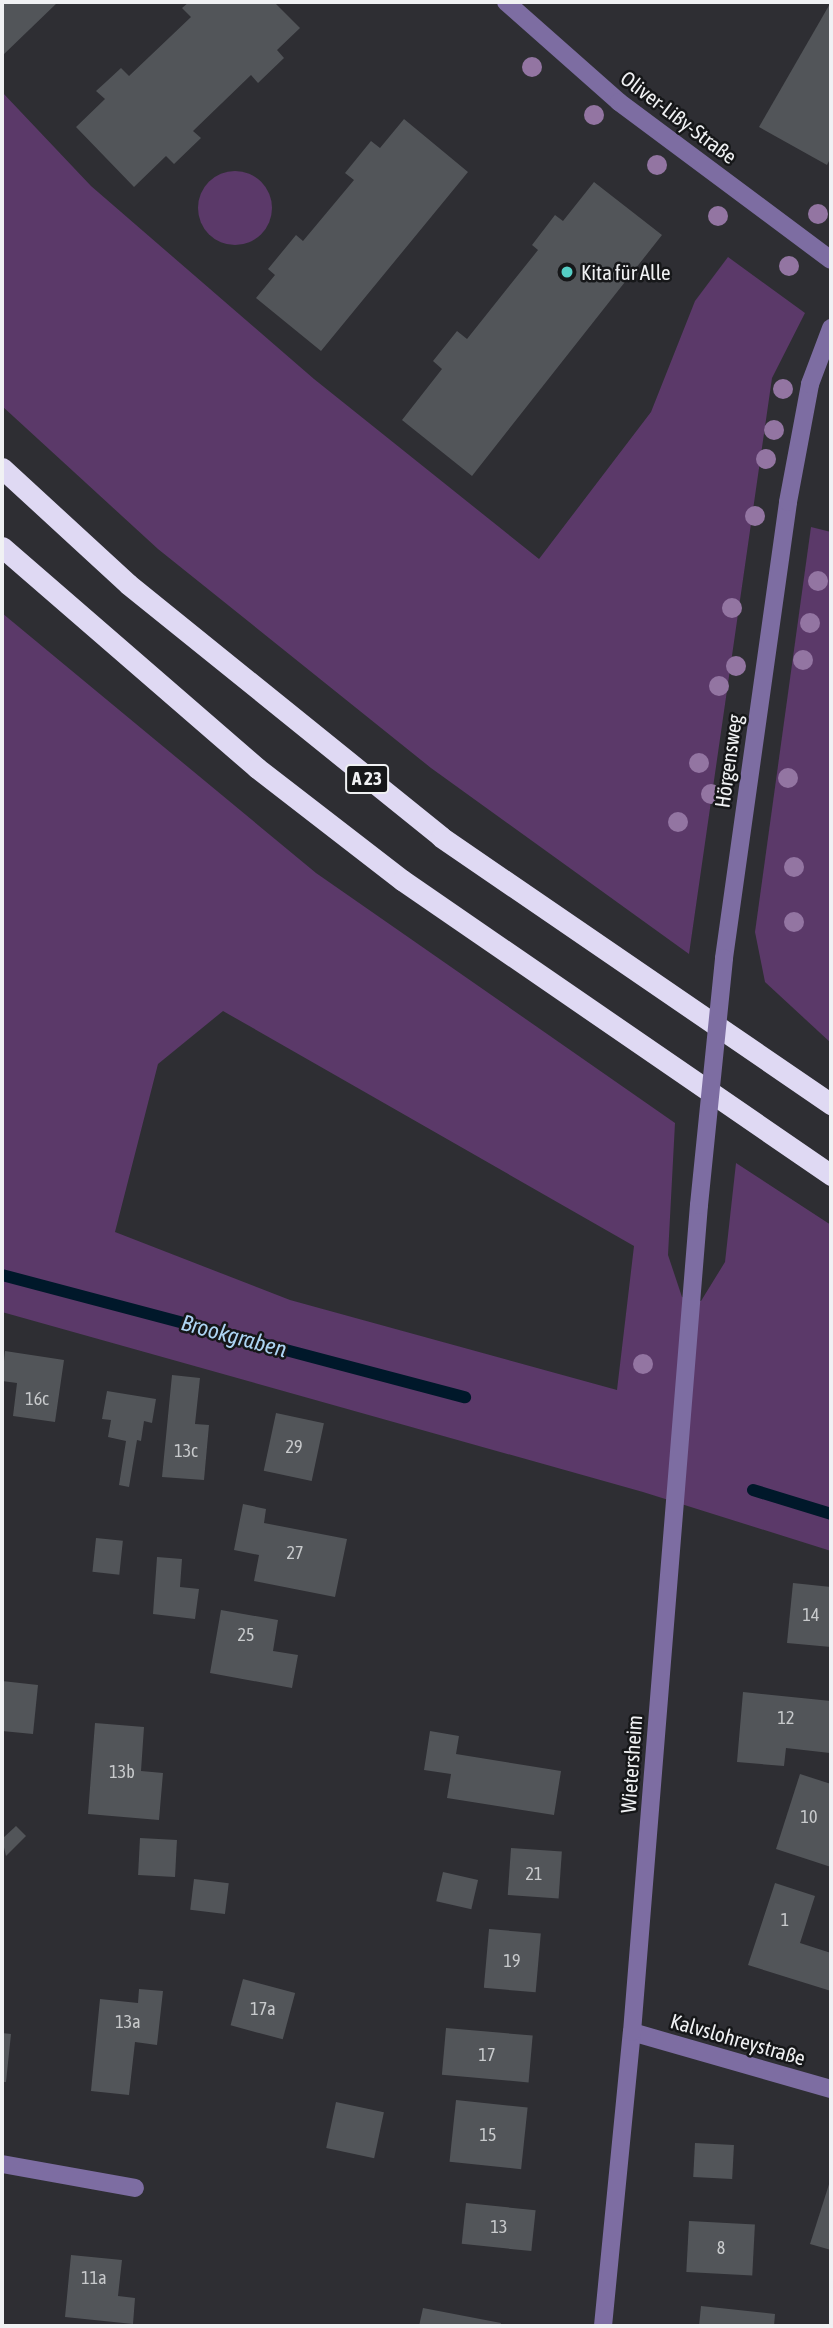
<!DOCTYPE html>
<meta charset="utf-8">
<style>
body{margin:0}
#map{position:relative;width:833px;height:2328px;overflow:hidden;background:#2e2e33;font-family:"Asap Condensed",sans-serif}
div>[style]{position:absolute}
.green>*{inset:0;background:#5b3969}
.round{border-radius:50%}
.stream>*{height:12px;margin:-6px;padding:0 6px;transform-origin:6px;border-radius:6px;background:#00182a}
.building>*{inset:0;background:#525559;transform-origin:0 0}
.minor>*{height:18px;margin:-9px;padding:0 9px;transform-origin:9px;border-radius:9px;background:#7d6da2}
.highway>*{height:21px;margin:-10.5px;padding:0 10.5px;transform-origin:10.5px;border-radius:10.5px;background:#dfd9f3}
.minor-bridge>*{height:18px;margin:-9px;padding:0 9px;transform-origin:9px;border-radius:9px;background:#7d6da2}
.trees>*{width:20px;height:20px;margin:-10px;border-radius:50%;background:#9375a2}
.dots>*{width:19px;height:19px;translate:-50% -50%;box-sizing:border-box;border:4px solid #161719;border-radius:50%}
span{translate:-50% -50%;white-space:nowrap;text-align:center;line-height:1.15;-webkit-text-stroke:5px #161719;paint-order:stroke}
.number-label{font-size:18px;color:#c8cacc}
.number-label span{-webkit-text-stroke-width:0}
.shield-label span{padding:2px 5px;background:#161719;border:2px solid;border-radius:5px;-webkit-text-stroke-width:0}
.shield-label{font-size:19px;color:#f0f1f3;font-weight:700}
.street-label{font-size:21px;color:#f0f1f3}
.poi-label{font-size:21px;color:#f0f1f3}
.left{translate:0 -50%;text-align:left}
.water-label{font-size:23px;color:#add4f3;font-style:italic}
.frame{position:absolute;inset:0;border:4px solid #f0f1f3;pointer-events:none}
</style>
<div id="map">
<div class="green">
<div style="clip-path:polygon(2px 92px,91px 186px,314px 379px,539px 559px,651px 412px,695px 301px,728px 257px,805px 313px,772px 378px,689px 954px,431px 768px,158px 549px,2px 406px)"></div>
<div class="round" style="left:198px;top:171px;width:74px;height:74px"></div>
<div style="clip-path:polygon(811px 527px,831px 532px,831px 1043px,765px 982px,755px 932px)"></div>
<div style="clip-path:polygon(evenodd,2px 613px,316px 873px,675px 1123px,668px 1255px,682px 1297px,701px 1301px,725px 1262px,736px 1163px,831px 1225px,831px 1551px,643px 1492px,2px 1312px,2px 613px,223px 1011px,634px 1246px,617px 1390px,290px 1300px,115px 1232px,158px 1064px,223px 1011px)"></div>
</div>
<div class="stream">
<div style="left:2px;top:1275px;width:479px;rotate:14.8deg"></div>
<div style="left:753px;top:1490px;width:82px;rotate:17.1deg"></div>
</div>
<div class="building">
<div style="clip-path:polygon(2px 2px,58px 2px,2px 56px)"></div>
<div style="clip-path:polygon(189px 2px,274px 2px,300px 28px,277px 50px,284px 58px,258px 83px,251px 75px,193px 131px,201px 138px,174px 164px,166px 156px,134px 187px,76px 127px,105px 99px,96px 91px,107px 81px,121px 68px,129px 76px,191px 17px,182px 8px)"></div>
<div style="clip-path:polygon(831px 2px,831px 157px,827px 165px,759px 127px)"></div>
<div style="clip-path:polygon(404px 119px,468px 172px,321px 351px,256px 298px,275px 275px,268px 269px,296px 235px,303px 241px,354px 180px,345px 173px,371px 141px,380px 148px)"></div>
<div style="clip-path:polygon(594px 182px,662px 235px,472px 476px,402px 420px,442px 369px,433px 361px,457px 331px,467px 339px,538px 250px,532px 245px,555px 215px,563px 221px)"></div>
<div style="clip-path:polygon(5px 1351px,64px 1360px,55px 1422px,13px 1416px,17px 1383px,2px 1381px)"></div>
<div style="clip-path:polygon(172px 1375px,200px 1378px,195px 1424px,209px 1425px,204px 1480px,162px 1477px)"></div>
<div style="clip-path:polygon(107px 1391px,156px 1399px,152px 1423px,144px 1421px,141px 1441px,137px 1440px,129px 1487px,119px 1485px,126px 1441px,108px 1437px,111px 1420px,102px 1419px)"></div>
<div style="left:276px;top:1413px;width:49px;height:59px;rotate:12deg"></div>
<div style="clip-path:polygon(243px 1504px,266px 1509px,264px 1523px,347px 1539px,335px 1597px,254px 1581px,259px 1555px,234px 1550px)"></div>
<div style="left:96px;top:1538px;width:27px;height:34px;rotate:6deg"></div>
<div style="clip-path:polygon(157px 1557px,182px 1559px,180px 1587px,199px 1589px,195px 1619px,153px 1614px)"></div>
<div style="clip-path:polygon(793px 1583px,831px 1587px,831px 1647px,787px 1643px)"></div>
<div style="clip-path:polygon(221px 1610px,278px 1620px,273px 1651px,298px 1655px,292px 1688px,210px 1673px)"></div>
<div style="clip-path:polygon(2px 1681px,38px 1685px,33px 1734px,2px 1731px)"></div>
<div style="clip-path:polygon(743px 1692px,831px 1701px,830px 1753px,786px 1748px,784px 1766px,737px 1762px)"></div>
<div style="clip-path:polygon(95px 1723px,144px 1727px,141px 1771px,163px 1773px,159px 1820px,88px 1814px)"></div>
<div style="clip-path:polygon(430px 1731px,459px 1736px,456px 1754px,561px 1771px,554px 1815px,447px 1798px,451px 1774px,424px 1770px)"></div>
<div style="clip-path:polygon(800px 1774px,831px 1784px,831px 1867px,776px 1849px)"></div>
<div style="clip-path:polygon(16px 1826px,26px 1836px,6px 1856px,2px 1839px)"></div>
<div style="left:140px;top:1838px;width:37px;height:37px;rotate:3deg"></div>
<div style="left:511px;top:1848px;width:51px;height:47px;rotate:4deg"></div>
<div style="left:443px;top:1872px;width:36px;height:30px;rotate:13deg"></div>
<div style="left:194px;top:1879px;width:35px;height:31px;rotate:7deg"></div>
<div style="clip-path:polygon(775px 1883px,815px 1896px,800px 1943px,831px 1953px,831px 1991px,748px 1965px)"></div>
<div style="left:489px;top:1929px;width:52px;height:59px;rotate:5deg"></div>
<div style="left:243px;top:1979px;width:54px;height:48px;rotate:15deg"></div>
<div style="clip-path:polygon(139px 1989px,163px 1991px,157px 2045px,135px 2042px,129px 2095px,91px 2091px,100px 1999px,138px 2003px)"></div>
<div style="left:446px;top:2028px;width:87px;height:47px;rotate:5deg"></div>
<div style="clip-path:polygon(2px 2033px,11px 2034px,6px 2082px,2px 2082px)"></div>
<div style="left:456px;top:2100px;width:72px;height:62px;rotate:6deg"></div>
<div style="left:336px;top:2102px;width:49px;height:47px;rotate:12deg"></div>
<div style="left:695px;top:2143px;width:39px;height:34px;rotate:3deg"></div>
<div style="clip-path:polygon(831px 2178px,831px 2250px,810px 2244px)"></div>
<div style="left:466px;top:2203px;width:70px;height:41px;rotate:6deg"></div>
<div style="left:689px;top:2221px;width:66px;height:51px;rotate:3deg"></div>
<div style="clip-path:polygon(71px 2255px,122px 2260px,118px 2296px,135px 2298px,133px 2324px,65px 2317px)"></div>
<div style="clip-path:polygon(701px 2306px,775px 2314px,774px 2326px,699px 2326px)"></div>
<div style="clip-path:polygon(423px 2308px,501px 2323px,500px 2326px,419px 2326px)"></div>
</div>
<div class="minor">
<div style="left:506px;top:2px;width:151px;rotate:41.5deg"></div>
<div style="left:619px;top:102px;width:264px;rotate:36.7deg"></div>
<div style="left:724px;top:958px;width:460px;rotate:-82deg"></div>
<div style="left:788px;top:502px;width:120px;rotate:-79.4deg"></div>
<div style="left:810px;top:384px;width:60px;rotate:-69.4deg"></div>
<div style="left:632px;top:2032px;width:207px;rotate:16deg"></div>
<div style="left:2px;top:2164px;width:135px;rotate:10.2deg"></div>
<div style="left:603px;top:2326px;width:295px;rotate:-84.4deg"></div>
<div style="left:632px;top:2032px;width:830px;rotate:-85.37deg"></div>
</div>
<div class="highway">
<div style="left:2px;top:468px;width:171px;rotate:42.6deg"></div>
<div style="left:128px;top:584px;width:402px;rotate:38.9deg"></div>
<div style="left:441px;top:837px;width:473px;rotate:34.4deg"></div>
<div style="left:2px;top:547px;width:337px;rotate:40.9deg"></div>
<div style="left:257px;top:768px;width:183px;rotate:37.7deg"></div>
<div style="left:402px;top:880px;width:521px;rotate:34.51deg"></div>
</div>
<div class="minor-bridge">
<div style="left:699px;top:1205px;width:248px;rotate:-84.2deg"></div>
</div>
<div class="trees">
<div style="left:532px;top:67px"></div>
<div style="left:594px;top:115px"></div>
<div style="left:657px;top:165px"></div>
<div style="left:818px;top:214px"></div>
<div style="left:718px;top:216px"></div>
<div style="left:789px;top:266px"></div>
<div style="left:783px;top:389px"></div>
<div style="left:774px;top:430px"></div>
<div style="left:766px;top:459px"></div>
<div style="left:755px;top:516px"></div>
<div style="left:818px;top:581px"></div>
<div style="left:732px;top:608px"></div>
<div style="left:810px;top:623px"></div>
<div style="left:803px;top:660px"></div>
<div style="left:736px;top:666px"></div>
<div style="left:719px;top:686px"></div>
<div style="left:699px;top:763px"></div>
<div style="left:788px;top:778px"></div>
<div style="left:711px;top:794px"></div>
<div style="left:678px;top:822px"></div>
<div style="left:794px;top:867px"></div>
<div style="left:794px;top:922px"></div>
<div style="left:643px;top:1364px"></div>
</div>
<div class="dots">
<div style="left:567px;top:272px;background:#55cec5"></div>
</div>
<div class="number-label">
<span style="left:37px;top:1399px">16c</span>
<span style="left:294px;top:1447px">29</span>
<span style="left:186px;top:1451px">13c</span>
<span style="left:295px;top:1553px">27</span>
<span style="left:811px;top:1615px">14</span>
<span style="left:246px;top:1635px">25</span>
<span style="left:786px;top:1718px">12</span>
<span style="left:122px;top:1772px">13b</span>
<span style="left:809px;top:1817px">10</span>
<span style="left:534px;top:1874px">21</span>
<span style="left:785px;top:1920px">1</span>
<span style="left:512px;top:1961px">19</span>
<span style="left:263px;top:2009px">17a</span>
<span style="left:128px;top:2022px">13a</span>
<span style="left:487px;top:2055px">17</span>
<span style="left:488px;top:2135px">15</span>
<span style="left:499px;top:2227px">13</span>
<span style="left:721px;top:2248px">8</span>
<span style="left:94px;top:2278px">11a</span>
</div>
<div class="shield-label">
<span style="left:367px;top:779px">A 23</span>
</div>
<div class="street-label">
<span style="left:679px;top:117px;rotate:37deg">Oliver-Lißy-Straße</span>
<span style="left:728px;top:761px;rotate:-82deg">Hörgensweg</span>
<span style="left:631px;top:1764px;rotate:-86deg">Wietersheim</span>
<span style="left:738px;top:2039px;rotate:16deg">Kalvslohreystraße</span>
</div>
<div class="poi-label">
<span class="left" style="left:581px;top:272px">Kita für Alle</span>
</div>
<div class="water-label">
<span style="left:234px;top:1336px;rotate:15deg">Brookgraben</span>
</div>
<div class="frame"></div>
</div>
